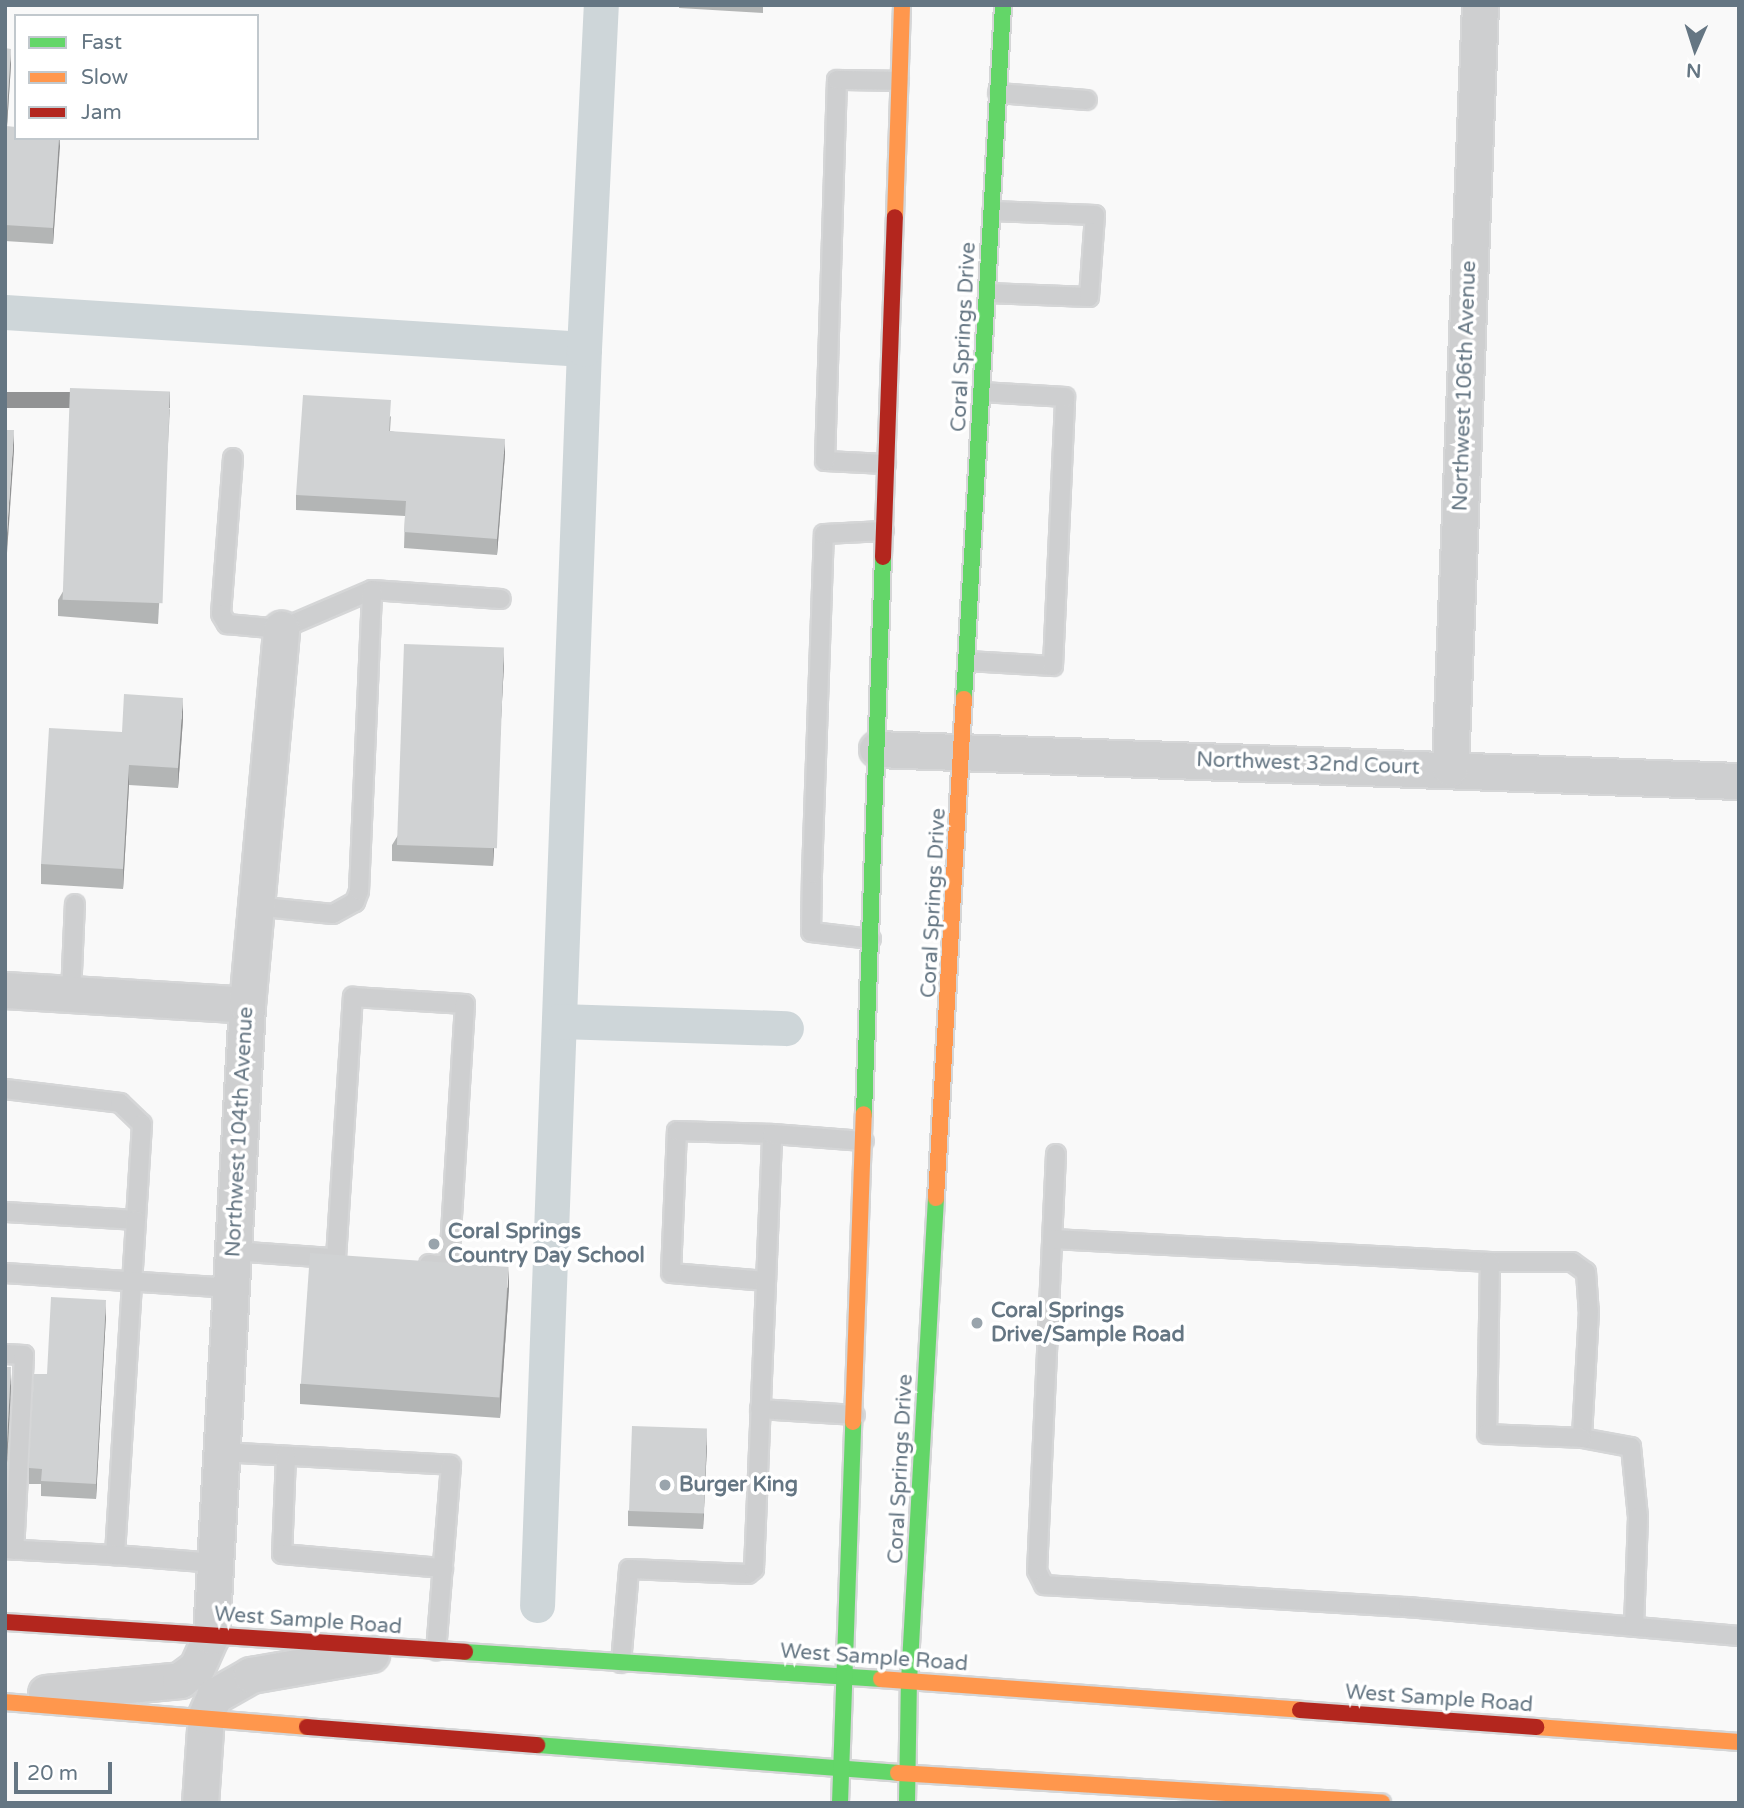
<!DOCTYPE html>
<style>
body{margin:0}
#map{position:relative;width:1744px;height:1808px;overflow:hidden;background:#f9f9f9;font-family:"Varela Round",sans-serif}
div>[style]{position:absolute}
.canal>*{height:35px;margin:-17.5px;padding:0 17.5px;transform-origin:17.5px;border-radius:17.5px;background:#ced6d9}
.roads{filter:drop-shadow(2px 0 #d5d6d7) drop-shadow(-2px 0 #d5d6d7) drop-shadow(0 2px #d5d6d7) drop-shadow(0 -2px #d5d6d7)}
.lane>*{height:18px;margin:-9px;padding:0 9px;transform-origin:9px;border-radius:9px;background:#cecfd0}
.street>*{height:35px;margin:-17.5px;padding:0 17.5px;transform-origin:17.5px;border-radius:17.5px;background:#cecfd0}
.fast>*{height:16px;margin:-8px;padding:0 8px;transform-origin:8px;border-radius:8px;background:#63d668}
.slow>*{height:16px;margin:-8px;padding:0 8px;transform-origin:8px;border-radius:8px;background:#ff974d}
.jam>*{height:16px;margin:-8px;padding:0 8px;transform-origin:8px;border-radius:8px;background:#b3261e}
.wall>*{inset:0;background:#b3b5b5}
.shaded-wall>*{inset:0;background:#929394;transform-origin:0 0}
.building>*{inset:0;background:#d0d2d3;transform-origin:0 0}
.dots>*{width:19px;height:19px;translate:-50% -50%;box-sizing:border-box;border:4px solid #fff;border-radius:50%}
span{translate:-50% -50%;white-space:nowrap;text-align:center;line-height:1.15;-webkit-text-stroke:7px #fff;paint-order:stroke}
.street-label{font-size:21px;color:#657683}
.poi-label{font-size:21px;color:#657683;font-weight:700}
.left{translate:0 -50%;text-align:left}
.frame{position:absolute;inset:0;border:7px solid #657683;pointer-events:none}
.legend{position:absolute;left:14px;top:14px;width:245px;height:126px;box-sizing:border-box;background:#fff;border:2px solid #c1c8cd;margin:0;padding:9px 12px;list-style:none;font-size:21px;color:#657683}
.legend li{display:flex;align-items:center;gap:14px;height:35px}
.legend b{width:35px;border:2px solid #c1c8cd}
.north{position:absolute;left:1660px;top:14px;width:70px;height:70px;-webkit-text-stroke:5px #fff;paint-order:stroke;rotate:183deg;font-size:19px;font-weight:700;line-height:28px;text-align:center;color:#657683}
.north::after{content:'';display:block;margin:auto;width:24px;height:32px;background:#657683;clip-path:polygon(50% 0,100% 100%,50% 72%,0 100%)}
.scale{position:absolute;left:14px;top:1762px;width:98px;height:32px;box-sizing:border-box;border:4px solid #657683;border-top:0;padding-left:9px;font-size:21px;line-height:24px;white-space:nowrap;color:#657683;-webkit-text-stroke:5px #fff;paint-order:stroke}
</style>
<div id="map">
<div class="canal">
<div style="left:5px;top:312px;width:580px;rotate:3.66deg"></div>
<div style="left:584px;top:349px;width:1257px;rotate:92.14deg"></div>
<div style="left:584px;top:349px;width:344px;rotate:-87.2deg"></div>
<div style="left:559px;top:1021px;width:227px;rotate:1.8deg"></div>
</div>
<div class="roads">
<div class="lane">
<div style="left:998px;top:93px;width:89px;rotate:4.5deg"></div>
<div style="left:988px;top:293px;width:101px;rotate:2.3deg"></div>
<div style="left:1089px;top:297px;width:82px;rotate:-85.8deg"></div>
<div style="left:1095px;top:215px;width:103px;rotate:-177.8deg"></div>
<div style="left:233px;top:458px;width:156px;rotate:94.4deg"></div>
<div style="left:221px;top:614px;width:12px;rotate:59deg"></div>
<div style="left:227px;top:624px;width:54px;rotate:5.3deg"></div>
<div style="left:281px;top:629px;width:99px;rotate:-23.2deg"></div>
<div style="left:372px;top:590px;width:129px;rotate:4deg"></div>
<div style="left:886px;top:464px;width:61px;rotate:-177.2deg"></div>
<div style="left:825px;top:461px;width:381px;rotate:-88.2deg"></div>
<div style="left:837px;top:80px;width:62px;rotate:0.9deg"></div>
<div style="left:968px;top:661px;width:85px;rotate:3.4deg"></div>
<div style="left:1053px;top:666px;width:269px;rotate:-87.4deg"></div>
<div style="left:1065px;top:397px;width:83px;rotate:-176.6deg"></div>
<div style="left:254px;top:906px;width:79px;rotate:5.8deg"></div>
<div style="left:333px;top:914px;width:25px;rotate:-29deg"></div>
<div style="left:355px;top:902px;width:12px;rotate:-70deg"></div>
<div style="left:359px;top:891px;width:301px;rotate:-87.5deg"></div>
<div style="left:871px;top:939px;width:60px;rotate:-173.3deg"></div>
<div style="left:811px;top:932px;width:58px;rotate:-89deg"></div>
<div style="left:812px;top:874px;width:340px;rotate:-88deg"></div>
<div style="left:824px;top:534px;width:60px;rotate:-2.9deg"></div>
<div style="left:71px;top:994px;width:90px;rotate:-87.5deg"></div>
<div style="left:5px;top:1089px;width:116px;rotate:6.9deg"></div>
<div style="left:120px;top:1103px;width:30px;rotate:44deg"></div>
<div style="left:142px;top:1124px;width:96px;rotate:93.6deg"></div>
<div style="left:1056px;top:1154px;width:417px;rotate:92.6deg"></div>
<div style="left:1037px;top:1571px;width:16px;rotate:63deg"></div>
<div style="left:1044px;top:1585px;width:365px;rotate:3.5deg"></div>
<div style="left:1408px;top:1607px;width:332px;rotate:5deg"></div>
<div style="left:5px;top:1212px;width:131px;rotate:3.5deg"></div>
<div style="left:136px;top:1220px;width:336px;rotate:93.6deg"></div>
<div style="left:115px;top:1555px;width:110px;rotate:-176.9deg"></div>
<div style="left:1053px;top:1239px;width:438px;rotate:3deg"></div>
<div style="left:1490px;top:1262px;width:82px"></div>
<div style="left:1572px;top:1262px;width:17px;rotate:36deg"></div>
<div style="left:1586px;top:1272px;width:39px;rotate:86deg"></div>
<div style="left:1589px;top:1311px;width:127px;rotate:93.2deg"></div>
<div style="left:1582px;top:1438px;width:50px;rotate:10.4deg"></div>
<div style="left:1631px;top:1447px;width:70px;rotate:84.3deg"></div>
<div style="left:1638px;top:1517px;width:110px;rotate:92.1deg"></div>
<div style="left:233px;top:1251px;width:98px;rotate:4.1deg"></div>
<div style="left:336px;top:1258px;width:262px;rotate:-86.3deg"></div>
<div style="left:353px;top:997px;width:112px;rotate:3.6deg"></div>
<div style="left:465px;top:1004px;width:262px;rotate:93.5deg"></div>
<div style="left:449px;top:1266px;width:20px;rotate:-174deg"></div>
<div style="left:1490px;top:1262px;width:172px;rotate:91deg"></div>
<div style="left:1487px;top:1434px;width:95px;rotate:2.4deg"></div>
<div style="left:5px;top:1273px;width:227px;rotate:3.8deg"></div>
<div style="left:766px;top:1281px;width:95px;rotate:-175.2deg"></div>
<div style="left:671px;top:1273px;width:142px;rotate:-87.6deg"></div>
<div style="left:677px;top:1131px;width:95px;rotate:1.8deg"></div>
<div style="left:5px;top:1354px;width:19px;rotate:3deg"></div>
<div style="left:24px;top:1355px;width:195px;rotate:92.9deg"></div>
<div style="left:760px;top:1409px;width:95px;rotate:3.6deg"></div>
<div style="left:221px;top:1452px;width:230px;rotate:3.2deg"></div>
<div style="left:451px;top:1465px;width:186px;rotate:94.6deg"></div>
<div style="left:286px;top:1456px;width:98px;rotate:92.3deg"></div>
<div style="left:282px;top:1554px;width:162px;rotate:5deg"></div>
<div style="left:115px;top:1555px;width:100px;rotate:4.6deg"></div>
<div style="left:621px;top:1663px;width:94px;rotate:-85.1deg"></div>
<div style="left:629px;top:1569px;width:119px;rotate:2.4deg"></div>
<div style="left:748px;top:1574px;width:8px;rotate:-40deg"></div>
<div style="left:754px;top:1569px;width:435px;rotate:-87.6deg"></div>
<div style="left:772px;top:1134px;width:92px;rotate:4.4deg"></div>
</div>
<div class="street">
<div style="left:877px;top:749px;width:863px;rotate:2.13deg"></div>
<div style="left:1450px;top:768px;width:764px;rotate:-87.75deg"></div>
<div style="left:5px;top:990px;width:242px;rotate:3.5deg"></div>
<div style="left:46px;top:1693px;width:135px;rotate:-5.5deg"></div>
<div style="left:180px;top:1680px;width:21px;rotate:-37deg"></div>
<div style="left:197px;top:1667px;width:34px;rotate:-66deg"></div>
<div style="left:211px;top:1636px;width:632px;rotate:-86.73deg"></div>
<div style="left:247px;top:1005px;width:378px;rotate:-84.8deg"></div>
<div style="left:200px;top:1803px;width:88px;rotate:-86.1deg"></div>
<div style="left:206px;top:1715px;width:21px;rotate:-67deg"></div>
<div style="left:214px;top:1696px;width:43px;rotate:-29.6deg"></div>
<div style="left:251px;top:1675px;width:122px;rotate:-9.9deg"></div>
</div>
<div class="fast">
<div style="left:964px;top:699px;width:695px;rotate:-86.78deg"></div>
<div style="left:864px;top:1114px;width:557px;rotate:-88.05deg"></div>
<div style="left:465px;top:1652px;width:417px;rotate:3.7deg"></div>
<div style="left:537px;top:1745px;width:362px;rotate:4.4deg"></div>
<div style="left:840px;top:1803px;width:381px;rotate:-88deg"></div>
<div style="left:907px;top:1803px;width:122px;rotate:-89.1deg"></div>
<div style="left:909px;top:1681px;width:484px;rotate:-86.8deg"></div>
</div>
<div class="slow">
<div style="left:895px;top:217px;width:212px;rotate:-88.1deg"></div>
<div style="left:936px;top:1198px;width:500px;rotate:-86.8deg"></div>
<div style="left:853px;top:1422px;width:308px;rotate:-88deg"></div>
<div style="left:881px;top:1679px;width:420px;rotate:4.2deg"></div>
<div style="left:5px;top:1702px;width:303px;rotate:4.7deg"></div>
<div style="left:1536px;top:1727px;width:204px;rotate:4.2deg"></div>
<div style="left:898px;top:1773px;width:485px;rotate:3.5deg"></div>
</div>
<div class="jam">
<div style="left:883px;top:557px;width:340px;rotate:-88deg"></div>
<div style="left:5px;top:1622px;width:461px;rotate:3.7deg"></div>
<div style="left:1300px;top:1710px;width:237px;rotate:4.1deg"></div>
<div style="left:307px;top:1727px;width:231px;rotate:4.5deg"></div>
</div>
</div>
<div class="wall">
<div style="clip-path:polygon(679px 5px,763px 5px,763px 13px,679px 8px)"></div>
<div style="clip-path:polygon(5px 48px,11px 64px,7px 127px,60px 138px,53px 244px,5px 241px)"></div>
<div style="clip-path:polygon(170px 408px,158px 624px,58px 616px,58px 600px)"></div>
<div style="clip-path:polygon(391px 416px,390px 431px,505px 454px,497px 555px,404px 548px,405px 516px,296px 510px,296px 495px)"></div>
<div style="clip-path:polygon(504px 664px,493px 866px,392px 861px,392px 845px)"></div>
<div style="clip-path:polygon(183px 719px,178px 788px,129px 785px,123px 889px,41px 884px,41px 864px,122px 732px)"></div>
<div style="clip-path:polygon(509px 1287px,500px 1418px,300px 1404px,300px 1384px)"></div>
<div style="clip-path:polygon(106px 1315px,96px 1499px,41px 1496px,41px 1484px,29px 1484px,29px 1468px,47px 1374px)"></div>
<div style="clip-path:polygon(5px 1367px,11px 1388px,6px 1482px,5px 1482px)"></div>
<div style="clip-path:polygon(707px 1445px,703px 1529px,628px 1526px,628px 1511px)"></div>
</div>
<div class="shaded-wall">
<div style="clip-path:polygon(11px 49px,11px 64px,6px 142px,6px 126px)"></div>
<div style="clip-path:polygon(59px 138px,60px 146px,53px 244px,53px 228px)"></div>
<div style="left:170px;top:392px;width:16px;height:216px;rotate:90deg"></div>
<div style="clip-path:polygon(14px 430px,14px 451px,5px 582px,5px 562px)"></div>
<div style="clip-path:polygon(505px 439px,505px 454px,497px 555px,497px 539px)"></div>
<div style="clip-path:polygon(504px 648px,504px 664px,493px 866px,493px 850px)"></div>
<div style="clip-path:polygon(183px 698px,183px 719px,178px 788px,178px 768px)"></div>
<div style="clip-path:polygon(129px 765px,129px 785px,123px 889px,123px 869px)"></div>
<div style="clip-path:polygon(509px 1267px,509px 1287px,500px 1418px,500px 1397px)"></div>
<div style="clip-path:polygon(106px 1300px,106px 1315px,96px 1499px,96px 1484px)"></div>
<div style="clip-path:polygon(11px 1367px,11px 1388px,6px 1482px,6px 1462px)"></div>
<div style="clip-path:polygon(707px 1429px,707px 1445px,703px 1529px,703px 1514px)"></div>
</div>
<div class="building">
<div style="clip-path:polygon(5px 48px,11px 49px,6px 126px,16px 127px,16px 138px,59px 138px,53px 228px,5px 225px)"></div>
<div style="left:70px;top:388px;width:100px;height:212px;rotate:2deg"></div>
<div style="clip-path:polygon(303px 395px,391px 400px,389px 431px,505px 439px,497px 539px,404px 532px,406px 501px,296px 495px)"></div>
<div style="clip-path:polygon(5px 430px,14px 430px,5px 562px)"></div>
<div style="left:404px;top:644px;width:100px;height:201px;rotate:2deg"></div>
<div style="clip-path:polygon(124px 694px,183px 698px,178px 768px,129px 765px,123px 869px,41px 864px,49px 728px,122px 732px)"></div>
<div style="left:310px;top:1253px;width:199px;height:131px;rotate:4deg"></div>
<div style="clip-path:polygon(51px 1297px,106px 1300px,96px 1484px,41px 1481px,42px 1469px,29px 1468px,34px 1374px,47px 1374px)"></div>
<div style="clip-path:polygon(5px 1367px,11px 1367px,6px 1462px,5px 1462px)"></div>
<div style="left:632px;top:1426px;width:75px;height:85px;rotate:2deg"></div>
</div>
<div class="dots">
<div style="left:434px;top:1244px;background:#99a4ac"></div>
<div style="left:977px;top:1323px;background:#99a4ac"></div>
<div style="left:665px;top:1485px;background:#99a4ac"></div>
</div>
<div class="street-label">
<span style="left:964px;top:337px;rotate:-87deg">Coral Springs Drive</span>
<span style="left:1465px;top:386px;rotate:-88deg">Northwest 106th Avenue</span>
<span style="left:1308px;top:764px;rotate:2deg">Northwest 32nd Court</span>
<span style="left:934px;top:903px;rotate:-87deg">Coral Springs Drive</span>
<span style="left:240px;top:1132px;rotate:-87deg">Northwest 104th Avenue</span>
<span style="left:901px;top:1469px;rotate:-87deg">Coral Springs Drive</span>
<span style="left:308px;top:1621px;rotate:4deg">West Sample Road</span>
<span style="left:874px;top:1658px;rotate:4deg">West Sample Road</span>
<span style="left:1439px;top:1699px;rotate:4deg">West Sample Road</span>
</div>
<div class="poi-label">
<span class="left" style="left:448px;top:1244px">Coral Springs<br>Country Day School</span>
<span class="left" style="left:991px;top:1323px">Coral Springs<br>Drive/Sample Road</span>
<span class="left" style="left:679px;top:1485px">Burger King</span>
</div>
<div class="frame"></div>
<ul class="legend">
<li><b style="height:9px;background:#63d668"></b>Fast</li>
<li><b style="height:9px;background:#ff974d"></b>Slow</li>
<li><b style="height:9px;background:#b3261e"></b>Jam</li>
</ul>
<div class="north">N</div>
<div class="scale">20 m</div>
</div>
